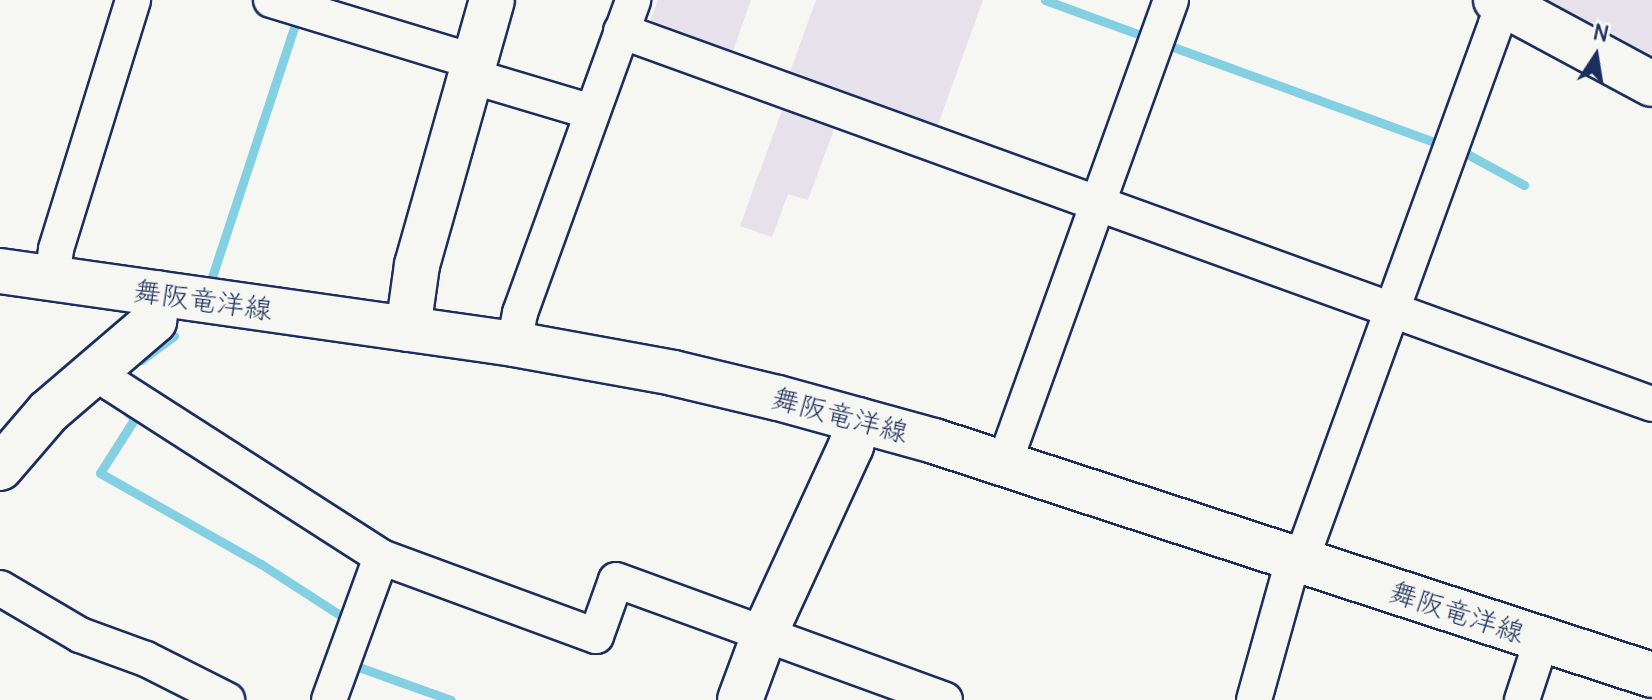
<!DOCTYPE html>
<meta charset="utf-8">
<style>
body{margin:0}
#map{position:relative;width:1652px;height:700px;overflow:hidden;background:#f6f6f2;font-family:Delius,"Klee One",sans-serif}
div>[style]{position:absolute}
.built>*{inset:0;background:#e7e1ec}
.stream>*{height:9px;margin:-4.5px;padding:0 4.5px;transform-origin:4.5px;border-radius:4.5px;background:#82d0e1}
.roads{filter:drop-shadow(2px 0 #1b2f5e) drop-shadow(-2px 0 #1b2f5e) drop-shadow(0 2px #1b2f5e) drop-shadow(0 -2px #1b2f5e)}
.street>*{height:34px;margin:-17px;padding:0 17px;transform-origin:17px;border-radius:17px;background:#f6f6f2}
.secondary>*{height:44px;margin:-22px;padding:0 22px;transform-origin:22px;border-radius:22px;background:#f6f6f2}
span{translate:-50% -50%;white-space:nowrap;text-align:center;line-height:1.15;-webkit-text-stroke:6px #f6f6f2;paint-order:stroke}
.street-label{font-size:28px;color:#1b2f5e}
.north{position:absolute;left:1556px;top:16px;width:80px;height:80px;-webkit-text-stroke:6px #f6f6f2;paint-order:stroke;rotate:12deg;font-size:22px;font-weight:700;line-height:32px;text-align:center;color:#1b2f5e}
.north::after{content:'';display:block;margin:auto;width:28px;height:36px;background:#1b2f5e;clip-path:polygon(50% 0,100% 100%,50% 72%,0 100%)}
</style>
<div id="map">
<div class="built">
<div style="clip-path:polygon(658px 0,751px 0,730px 59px,647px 29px)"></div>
<div style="clip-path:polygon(816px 0,983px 0,935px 133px,787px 80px)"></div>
<div style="clip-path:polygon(1543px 0,1652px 0,1652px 59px)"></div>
<div style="clip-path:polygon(785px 102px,837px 121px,808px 200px,788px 194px,772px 237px,740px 226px)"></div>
</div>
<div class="stream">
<div style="left:1045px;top:0;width:111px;rotate:20.1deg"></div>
<div style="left:1165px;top:44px;width:296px;rotate:20deg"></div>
<div style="left:1460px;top:150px;width:73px;rotate:28.7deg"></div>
<div style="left:210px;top:283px;width:278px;rotate:-71.8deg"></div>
<div style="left:141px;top:360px;width:41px;rotate:-36deg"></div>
<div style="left:128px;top:413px;width:9px;rotate:36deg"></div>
<div style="left:135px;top:418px;width:65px;rotate:122.5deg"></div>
<div style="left:100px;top:473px;width:185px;rotate:29.5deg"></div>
<div style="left:261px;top:564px;width:105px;rotate:32.9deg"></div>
<div style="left:355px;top:661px;width:4px;rotate:117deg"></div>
<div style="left:353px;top:665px;width:104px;rotate:19.7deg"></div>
</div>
<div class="roads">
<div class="street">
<div style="left:271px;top:0;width:213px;rotate:16.9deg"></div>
<div style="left:621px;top:31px;width:1096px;rotate:19.89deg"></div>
<div style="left:471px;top:76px;width:126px;rotate:16.6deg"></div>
<div style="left:52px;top:278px;width:29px;rotate:-82deg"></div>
<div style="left:56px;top:249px;width:261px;rotate:-72.8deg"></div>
<div style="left:514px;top:344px;width:32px;rotate:-79deg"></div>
<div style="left:520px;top:313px;width:333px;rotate:-70.1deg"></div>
<div style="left:97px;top:366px;width:23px;rotate:50deg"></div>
<div style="left:112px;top:384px;width:320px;rotate:32.7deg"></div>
<div style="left:381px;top:557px;width:229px;rotate:20.2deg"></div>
<div style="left:596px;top:636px;width:59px;rotate:-70.3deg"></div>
<div style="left:616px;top:580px;width:350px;rotate:20deg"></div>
<div style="left:1004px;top:464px;width:493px;rotate:-70.2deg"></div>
<div style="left:0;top:588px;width:93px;rotate:30.4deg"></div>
<div style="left:80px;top:635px;width:70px;rotate:20deg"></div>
<div style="left:146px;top:659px;width:91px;rotate:26.8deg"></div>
<div style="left:329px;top:700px;width:152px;rotate:-70deg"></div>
<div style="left:1254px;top:700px;width:130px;rotate:-74.4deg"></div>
<div style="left:1289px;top:575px;width:36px;rotate:-60deg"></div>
<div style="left:1307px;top:544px;width:553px;rotate:-70.03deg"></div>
<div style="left:1496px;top:24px;width:22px;rotate:-60deg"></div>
<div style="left:1522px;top:700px;width:64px;rotate:-71.8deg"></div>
</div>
<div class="secondary">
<div style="left:1496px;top:0;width:177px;rotate:28.3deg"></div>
<div style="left:0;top:271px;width:519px;rotate:8.08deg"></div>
<div style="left:514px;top:344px;width:162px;rotate:10.3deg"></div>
<div style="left:673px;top:373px;width:108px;rotate:13.4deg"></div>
<div style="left:778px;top:398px;width:162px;rotate:15.4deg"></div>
<div style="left:934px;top:441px;width:755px;rotate:18.05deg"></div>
<div style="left:408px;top:329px;width:65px;rotate:-82deg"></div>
<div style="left:417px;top:265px;width:275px;rotate:-74.2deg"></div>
<div style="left:0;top:468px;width:74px;rotate:-49.4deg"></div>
<div style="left:48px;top:412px;width:140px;rotate:-40.6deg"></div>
<div style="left:154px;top:321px;width:28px;rotate:-82deg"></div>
<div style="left:740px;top:700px;width:69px;rotate:-69.7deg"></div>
<div style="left:764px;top:635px;width:208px;rotate:-65.3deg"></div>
<div style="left:851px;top:446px;width:27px;rotate:-75deg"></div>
</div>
</div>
<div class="street-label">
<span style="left:203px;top:300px;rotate:8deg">舞阪竜洋線</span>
<span style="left:840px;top:415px;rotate:15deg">舞阪竜洋線</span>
<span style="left:1457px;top:612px;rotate:18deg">舞阪竜洋線</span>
</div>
<div class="north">N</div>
</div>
